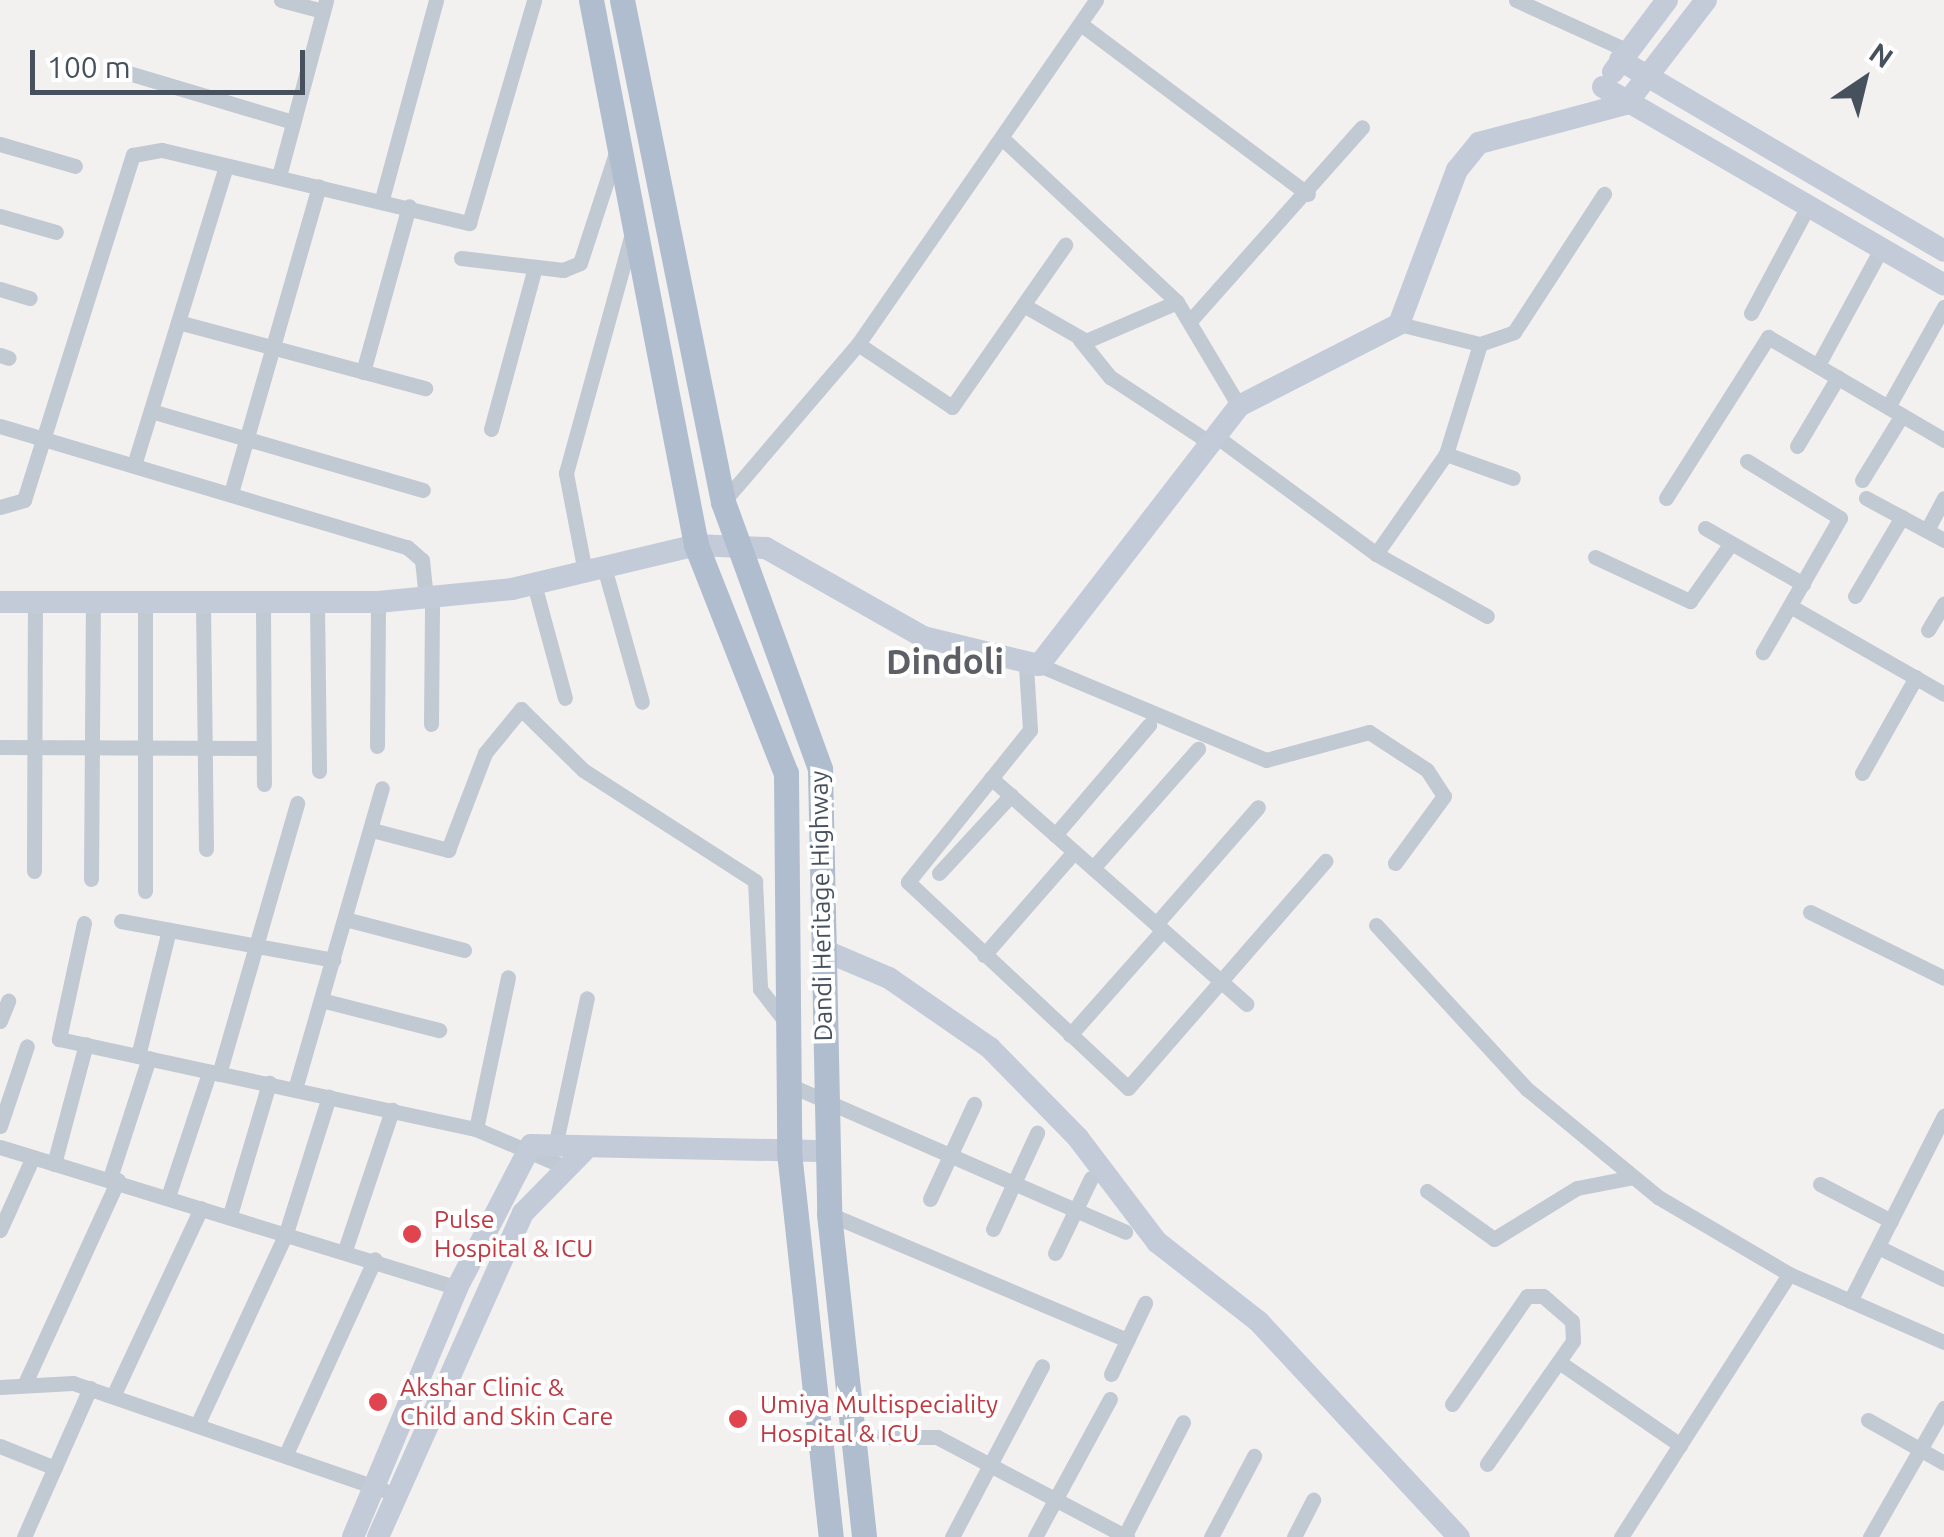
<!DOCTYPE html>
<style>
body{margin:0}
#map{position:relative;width:1944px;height:1537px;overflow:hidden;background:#f3f0f0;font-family:Ubuntu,sans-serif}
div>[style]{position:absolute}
.street>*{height:15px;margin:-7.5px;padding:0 7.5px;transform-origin:7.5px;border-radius:7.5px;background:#c1c9d2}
.secondary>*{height:22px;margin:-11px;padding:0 11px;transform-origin:11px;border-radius:11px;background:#c3cbd9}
.primary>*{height:25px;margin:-12.5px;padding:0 12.5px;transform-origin:12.5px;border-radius:12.5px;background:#afbdcf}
.dots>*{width:28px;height:28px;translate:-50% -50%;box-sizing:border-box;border:5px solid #fff;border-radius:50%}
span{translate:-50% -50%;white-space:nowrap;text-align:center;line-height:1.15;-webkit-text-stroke:8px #fff;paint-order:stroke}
.street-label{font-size:25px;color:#47515e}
.health-label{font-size:25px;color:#be3a42}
.left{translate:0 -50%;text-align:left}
.district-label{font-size:35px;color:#5c5f65;font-weight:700}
.north{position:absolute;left:1814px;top:30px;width:100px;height:100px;-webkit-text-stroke:8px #fff;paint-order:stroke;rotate:35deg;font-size:28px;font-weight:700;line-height:40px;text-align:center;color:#47515e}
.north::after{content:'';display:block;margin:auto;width:35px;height:45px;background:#47515e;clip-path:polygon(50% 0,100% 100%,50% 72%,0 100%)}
.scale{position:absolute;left:30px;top:50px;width:275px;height:45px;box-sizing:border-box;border:5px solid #47515e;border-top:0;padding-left:12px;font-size:30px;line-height:35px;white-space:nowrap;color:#47515e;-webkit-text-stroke:8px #fff;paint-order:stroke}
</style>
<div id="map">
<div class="street">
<div style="left:281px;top:0;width:43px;rotate:14.7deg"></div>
<div style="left:1516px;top:0;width:121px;rotate:24.4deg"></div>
<div style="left:1082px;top:25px;width:282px;rotate:36.8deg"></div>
<div style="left:115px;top:69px;width:186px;rotate:16.6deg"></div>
<div style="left:1003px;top:139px;width:238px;rotate:43.1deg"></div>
<div style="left:1177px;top:302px;width:121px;rotate:59.2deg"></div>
<div style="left:0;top:144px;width:78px;rotate:16.3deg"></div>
<div style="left:279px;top:176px;width:182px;rotate:-75deg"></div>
<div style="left:382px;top:199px;width:206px;rotate:-74.8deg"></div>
<div style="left:0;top:216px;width:58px;rotate:15.9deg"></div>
<div style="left:461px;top:258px;width:103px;rotate:6.7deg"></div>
<div style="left:563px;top:270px;width:18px;rotate:-22deg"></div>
<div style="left:580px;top:263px;width:119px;rotate:-71.9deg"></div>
<div style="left:0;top:289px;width:31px;rotate:17deg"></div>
<div style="left:1025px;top:306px;width:70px;rotate:29.8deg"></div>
<div style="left:1086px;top:341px;width:99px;rotate:-23.2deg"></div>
<div style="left:1751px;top:313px;width:119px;rotate:-61.9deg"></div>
<div style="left:1190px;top:321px;width:259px;rotate:-48.4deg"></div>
<div style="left:178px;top:322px;width:256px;rotate:15deg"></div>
<div style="left:1399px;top:324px;width:83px;rotate:13.9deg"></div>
<div style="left:1480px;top:344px;width:36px;rotate:-19deg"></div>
<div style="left:1514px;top:332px;width:165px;rotate:-56.9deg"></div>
<div style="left:1080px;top:340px;width:48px;rotate:51deg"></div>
<div style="left:1110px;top:377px;width:122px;rotate:33.3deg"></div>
<div style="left:858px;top:344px;width:113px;rotate:33.8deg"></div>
<div style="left:952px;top:407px;width:198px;rotate:-55.1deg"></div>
<div style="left:0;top:355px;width:9px;rotate:18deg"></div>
<div style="left:1818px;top:365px;width:132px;rotate:-61.5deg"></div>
<div style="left:363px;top:372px;width:172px;rotate:-74.5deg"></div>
<div style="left:1888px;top:407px;width:115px;rotate:-60.8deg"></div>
<div style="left:151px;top:411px;width:283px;rotate:16.2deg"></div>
<div style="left:0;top:426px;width:425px;rotate:16.6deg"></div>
<div style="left:407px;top:547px;width:20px;rotate:41deg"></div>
<div style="left:422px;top:560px;width:38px;rotate:84deg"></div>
<div style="left:491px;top:429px;width:168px;rotate:-74.8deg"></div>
<div style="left:1217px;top:437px;width:197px;rotate:36.3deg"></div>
<div style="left:1376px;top:554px;width:127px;rotate:29.2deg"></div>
<div style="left:1797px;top:446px;width:80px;rotate:-59.3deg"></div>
<div style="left:1446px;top:454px;width:71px;rotate:19.7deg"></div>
<div style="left:1747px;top:461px;width:109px;rotate:31.5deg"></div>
<div style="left:1840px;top:518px;width:155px;rotate:119.9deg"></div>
<div style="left:134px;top:465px;width:313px;rotate:-72.9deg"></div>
<div style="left:1862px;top:480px;width:76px;rotate:-58.4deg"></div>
<div style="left:231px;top:493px;width:319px;rotate:-74deg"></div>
<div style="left:1666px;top:498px;width:191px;rotate:-57.6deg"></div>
<div style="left:1768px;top:337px;width:204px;rotate:30.3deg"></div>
<div style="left:1866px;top:498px;width:89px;rotate:28.3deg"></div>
<div style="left:723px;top:502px;width:208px;rotate:-49.5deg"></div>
<div style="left:858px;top:344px;width:418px;rotate:-55.3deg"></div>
<div style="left:0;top:507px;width:25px;rotate:-16deg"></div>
<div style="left:24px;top:500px;width:362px;rotate:-72.5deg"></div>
<div style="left:133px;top:155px;width:29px;rotate:-10deg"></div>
<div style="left:162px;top:150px;width:316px;rotate:13.4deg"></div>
<div style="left:469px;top:223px;width:232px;rotate:-73.7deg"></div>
<div style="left:1705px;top:528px;width:113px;rotate:29.7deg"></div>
<div style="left:1927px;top:530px;width:36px;rotate:-62deg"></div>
<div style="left:1376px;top:554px;width:122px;rotate:-55deg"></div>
<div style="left:1446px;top:454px;width:115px;rotate:-72.8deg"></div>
<div style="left:1595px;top:557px;width:105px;rotate:24.9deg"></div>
<div style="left:1690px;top:601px;width:71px;rotate:-54.7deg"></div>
<div style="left:604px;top:567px;width:140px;rotate:74.3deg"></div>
<div style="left:585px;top:572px;width:101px;rotate:-100.9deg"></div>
<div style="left:566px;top:473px;width:245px;rotate:-74.6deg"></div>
<div style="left:534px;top:584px;width:118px;rotate:74.8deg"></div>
<div style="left:1855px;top:596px;width:92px;rotate:-59.3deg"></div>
<div style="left:317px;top:603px;width:168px;rotate:89.3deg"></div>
<div style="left:203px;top:604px;width:245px;rotate:89.3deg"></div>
<div style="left:263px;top:604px;width:180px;rotate:89.7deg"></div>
<div style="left:1790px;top:606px;width:177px;rotate:29.7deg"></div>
<div style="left:1928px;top:630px;width:31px;rotate:-59deg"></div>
<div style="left:1039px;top:665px;width:246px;rotate:22.7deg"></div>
<div style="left:1266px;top:760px;width:107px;rotate:-15.2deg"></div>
<div style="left:1369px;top:732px;width:69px;rotate:33.2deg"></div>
<div style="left:1427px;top:770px;width:31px;rotate:57deg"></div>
<div style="left:1444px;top:796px;width:83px;rotate:126.2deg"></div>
<div style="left:1026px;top:666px;width:64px;rotate:86.4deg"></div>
<div style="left:1030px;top:730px;width:195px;rotate:128.8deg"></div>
<div style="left:908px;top:882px;width:301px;rotate:43.1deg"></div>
<div style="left:1128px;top:1088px;width:301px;rotate:-49deg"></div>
<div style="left:431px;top:724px;width:126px;rotate:-89.5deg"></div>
<div style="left:377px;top:746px;width:144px;rotate:-89.6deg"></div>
<div style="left:0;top:747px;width:263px;rotate:0.2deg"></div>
<div style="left:1862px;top:773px;width:110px;rotate:-60.6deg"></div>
<div style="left:991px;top:778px;width:341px;rotate:41.5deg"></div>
<div style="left:372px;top:830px;width:79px;rotate:14.7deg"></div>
<div style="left:448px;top:850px;width:104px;rotate:-69.1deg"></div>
<div style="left:485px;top:753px;width:57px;rotate:-50.7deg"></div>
<div style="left:521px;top:709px;width:87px;rotate:44.5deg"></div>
<div style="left:583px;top:770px;width:205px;rotate:32.8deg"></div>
<div style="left:755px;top:881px;width:108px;rotate:87.3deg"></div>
<div style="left:760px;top:989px;width:46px;rotate:52.1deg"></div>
<div style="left:1055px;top:835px;width:145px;rotate:-49.5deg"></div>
<div style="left:1093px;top:868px;width:159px;rotate:-48.6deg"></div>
<div style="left:34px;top:871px;width:268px;rotate:-89.8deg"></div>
<div style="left:939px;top:873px;width:106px;rotate:-47.3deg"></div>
<div style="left:91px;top:879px;width:274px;rotate:-89.6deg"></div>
<div style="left:145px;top:891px;width:286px;rotate:-90deg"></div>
<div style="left:1810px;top:912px;width:149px;rotate:26.2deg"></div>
<div style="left:345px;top:919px;width:123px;rotate:14.6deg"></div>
<div style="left:121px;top:921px;width:216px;rotate:10.4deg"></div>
<div style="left:84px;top:923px;width:119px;rotate:102.2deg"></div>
<div style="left:59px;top:1039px;width:427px;rotate:12.2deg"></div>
<div style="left:476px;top:1129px;width:97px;rotate:23.1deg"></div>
<div style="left:1156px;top:924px;width:155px;rotate:-48.9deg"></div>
<div style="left:1376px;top:925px;width:223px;rotate:47.4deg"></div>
<div style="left:1527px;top:1089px;width:170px;rotate:39.5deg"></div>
<div style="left:1658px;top:1197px;width:152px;rotate:30.4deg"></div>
<div style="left:1789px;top:1274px;width:169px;rotate:23.7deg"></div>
<div style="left:984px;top:955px;width:137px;rotate:-48.9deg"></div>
<div style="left:321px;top:1000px;width:122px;rotate:14.3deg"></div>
<div style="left:0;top:1021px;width:22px;rotate:-68deg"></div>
<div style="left:1070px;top:1035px;width:140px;rotate:-48.5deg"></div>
<div style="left:138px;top:1056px;width:130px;rotate:-76.2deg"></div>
<div style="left:219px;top:1074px;width:282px;rotate:-73.9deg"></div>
<div style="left:787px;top:1084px;width:369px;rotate:23.6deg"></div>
<div style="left:295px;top:1089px;width:313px;rotate:-73.9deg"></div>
<div style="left:0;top:1126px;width:84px;rotate:-71.4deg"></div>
<div style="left:476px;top:1129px;width:155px;rotate:-78.1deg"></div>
<div style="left:556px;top:1142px;width:147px;rotate:-77.9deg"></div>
<div style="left:0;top:1147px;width:478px;rotate:17.1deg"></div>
<div style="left:54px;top:1164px;width:124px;rotate:-75.1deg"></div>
<div style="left:110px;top:1178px;width:126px;rotate:-72deg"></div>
<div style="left:1820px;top:1184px;width:80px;rotate:27.5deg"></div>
<div style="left:1427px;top:1191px;width:82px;rotate:35.6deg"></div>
<div style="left:1494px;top:1239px;width:97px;rotate:-31.6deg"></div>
<div style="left:1577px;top:1188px;width:57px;rotate:-11.1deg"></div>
<div style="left:168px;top:1197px;width:131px;rotate:-71.7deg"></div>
<div style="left:930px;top:1199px;width:105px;rotate:-65.1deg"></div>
<div style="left:829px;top:1214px;width:324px;rotate:22.9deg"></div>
<div style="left:230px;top:1215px;width:138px;rotate:-73.5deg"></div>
<div style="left:993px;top:1229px;width:106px;rotate:-65.4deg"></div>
<div style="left:0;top:1230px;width:78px;rotate:-65.7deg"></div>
<div style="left:1878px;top:1247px;width:73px;rotate:25.9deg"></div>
<div style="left:345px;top:1250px;width:148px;rotate:-71.4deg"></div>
<div style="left:1055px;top:1253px;width:83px;rotate:-64.4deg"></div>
<div style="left:1850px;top:1301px;width:208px;rotate:-63.1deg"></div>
<div style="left:1559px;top:1362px;width:147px;rotate:34.4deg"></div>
<div style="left:1111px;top:1374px;width:79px;rotate:-64.4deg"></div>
<div style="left:26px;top:1381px;width:221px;rotate:-65.4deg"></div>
<div style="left:0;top:1387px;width:73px;rotate:-3.1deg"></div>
<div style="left:73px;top:1383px;width:328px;rotate:19deg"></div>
<div style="left:114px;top:1394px;width:205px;rotate:-64.9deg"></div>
<div style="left:1452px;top:1404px;width:131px;rotate:-55.2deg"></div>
<div style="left:1527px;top:1296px;width:16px"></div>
<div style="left:1543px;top:1296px;width:38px;rotate:41deg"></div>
<div style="left:1572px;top:1321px;width:20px;rotate:87deg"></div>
<div style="left:1573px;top:1341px;width:150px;rotate:125deg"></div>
<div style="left:1868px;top:1420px;width:87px;rotate:29.5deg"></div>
<div style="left:198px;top:1423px;width:209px;rotate:-65.1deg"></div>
<div style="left:286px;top:1233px;width:143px;rotate:-72.5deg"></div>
<div style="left:853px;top:1437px;width:84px"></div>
<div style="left:937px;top:1437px;width:215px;rotate:27.8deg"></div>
<div style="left:0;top:1446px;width:59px;rotate:21.8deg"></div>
<div style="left:286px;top:1454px;width:214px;rotate:-65.5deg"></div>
<div style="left:24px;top:1537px;width:163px;rotate:-66.1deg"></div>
<div style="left:952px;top:1537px;width:193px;rotate:-62.2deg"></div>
<div style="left:1035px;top:1537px;width:157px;rotate:-61.5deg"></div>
<div style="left:1124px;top:1537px;width:129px;rotate:-62.8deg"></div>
<div style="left:1211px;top:1537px;width:92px;rotate:-62deg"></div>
<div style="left:1294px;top:1537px;width:42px;rotate:-62.8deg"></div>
<div style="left:1621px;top:1537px;width:312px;rotate:-57.4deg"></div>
<div style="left:1870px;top:1537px;width:149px;rotate:-60.2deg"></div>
</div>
<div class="secondary">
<div style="left:1620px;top:60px;width:376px;rotate:30.5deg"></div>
<div style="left:1613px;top:72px;width:90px;rotate:-53.1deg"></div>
<div style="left:1603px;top:87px;width:394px;rotate:30.1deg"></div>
<div style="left:0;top:602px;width:378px"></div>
<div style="left:378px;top:602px;width:135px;rotate:-5.5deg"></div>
<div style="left:512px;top:589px;width:189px;rotate:-13.4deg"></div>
<div style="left:696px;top:545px;width:70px;rotate:2.5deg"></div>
<div style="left:766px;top:548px;width:180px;rotate:29.5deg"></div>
<div style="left:923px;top:637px;width:119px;rotate:13.6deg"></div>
<div style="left:1039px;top:665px;width:327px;rotate:-52.3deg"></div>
<div style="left:1239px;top:406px;width:180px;rotate:-27.1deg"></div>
<div style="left:1399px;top:324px;width:165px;rotate:-69.4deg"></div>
<div style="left:1457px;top:170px;width:35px;rotate:-51deg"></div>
<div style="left:1479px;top:143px;width:152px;rotate:-14.9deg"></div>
<div style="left:1626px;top:104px;width:131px;rotate:-52.4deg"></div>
<div style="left:823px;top:950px;width:72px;rotate:23deg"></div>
<div style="left:889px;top:978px;width:123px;rotate:34.7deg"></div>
<div style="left:990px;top:1048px;width:126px;rotate:45.6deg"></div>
<div style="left:1078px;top:1138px;width:131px;rotate:52.8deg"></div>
<div style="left:1157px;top:1242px;width:130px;rotate:38.1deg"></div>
<div style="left:1259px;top:1322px;width:294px;rotate:47.1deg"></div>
<div style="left:353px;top:1537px;width:270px;rotate:-67.3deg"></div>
<div style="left:457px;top:1288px;width:161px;rotate:-62.6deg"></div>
<div style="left:531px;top:1145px;width:297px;rotate:1.2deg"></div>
<div style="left:378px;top:1537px;width:355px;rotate:-65.9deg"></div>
<div style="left:523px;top:1213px;width:86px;rotate:-45.5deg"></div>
</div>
<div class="primary">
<div style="left:591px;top:0;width:555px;rotate:79.09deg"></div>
<div style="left:696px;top:545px;width:245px;rotate:68.5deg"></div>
<div style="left:786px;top:773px;width:379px;rotate:89.5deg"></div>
<div style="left:789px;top:1152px;width:387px;rotate:83.8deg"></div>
<div style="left:622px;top:0;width:512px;rotate:78.62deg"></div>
<div style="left:723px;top:502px;width:284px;rotate:70deg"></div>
<div style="left:820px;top:769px;width:445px;rotate:88.8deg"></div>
<div style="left:829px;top:1214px;width:325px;rotate:83.8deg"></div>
</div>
<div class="dots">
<div style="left:412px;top:1234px;background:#e0444e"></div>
<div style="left:378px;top:1402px;background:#e0444e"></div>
<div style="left:738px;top:1419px;background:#e0444e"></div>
</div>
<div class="street-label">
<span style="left:821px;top:906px;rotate:-91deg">Dandi Heritage Highway</span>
</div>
<div class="health-label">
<span class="left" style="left:434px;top:1234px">Pulse<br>Hospital &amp; ICU</span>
<span class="left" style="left:400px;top:1402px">Akshar Clinic &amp;<br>Child and Skin Care</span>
<span class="left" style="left:760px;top:1419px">Umiya Multispeciality<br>Hospital &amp; ICU</span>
</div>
<div class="district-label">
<span style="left:945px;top:661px">Dindoli</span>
</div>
<div class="north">N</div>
<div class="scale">100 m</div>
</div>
